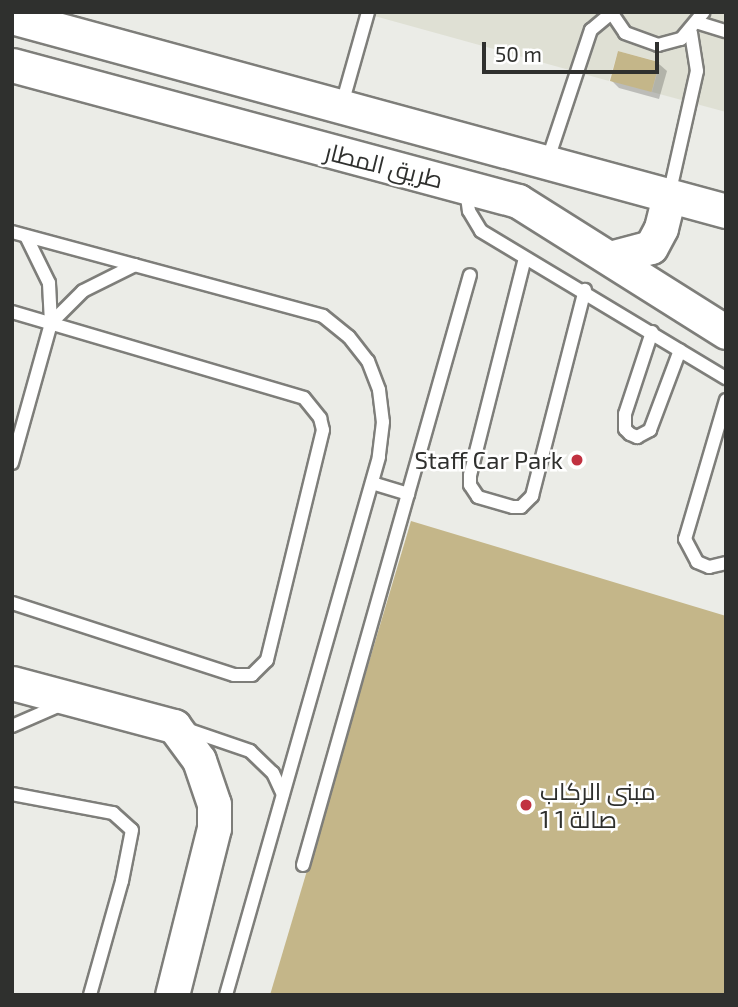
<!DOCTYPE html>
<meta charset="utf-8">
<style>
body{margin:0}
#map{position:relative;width:738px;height:1007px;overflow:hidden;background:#ebece7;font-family:"Exo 2",Cairo,sans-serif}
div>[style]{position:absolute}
.built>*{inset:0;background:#dfe0d4}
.shadow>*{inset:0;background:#0003}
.building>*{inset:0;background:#c4b689;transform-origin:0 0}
.roads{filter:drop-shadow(2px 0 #7e7e7a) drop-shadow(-2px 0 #7e7e7a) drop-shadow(0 2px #7e7e7a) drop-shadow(0 -2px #7e7e7a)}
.service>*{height:12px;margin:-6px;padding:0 6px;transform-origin:6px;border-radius:6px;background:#fff}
.tertiary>*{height:33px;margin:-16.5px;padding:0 16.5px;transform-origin:16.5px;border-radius:16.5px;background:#fff}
.dots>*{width:19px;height:19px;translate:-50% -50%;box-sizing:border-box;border:4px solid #fff;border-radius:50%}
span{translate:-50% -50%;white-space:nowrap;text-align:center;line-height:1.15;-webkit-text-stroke:5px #fff;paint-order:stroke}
.street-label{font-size:24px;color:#2f302e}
.poi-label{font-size:24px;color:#2f302e}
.right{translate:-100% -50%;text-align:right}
.left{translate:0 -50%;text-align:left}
.frame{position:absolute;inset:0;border:14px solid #2f302e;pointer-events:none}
.scale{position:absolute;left:482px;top:42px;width:177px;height:32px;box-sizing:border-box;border:4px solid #2f302e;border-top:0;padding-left:9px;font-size:21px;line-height:24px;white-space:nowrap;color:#2f302e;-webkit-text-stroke:5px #fff;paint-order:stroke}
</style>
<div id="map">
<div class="built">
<div style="clip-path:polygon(360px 12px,726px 12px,726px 112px,652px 92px,660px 62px,618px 51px,609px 81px)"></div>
</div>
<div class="shadow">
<div style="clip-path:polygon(659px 64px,667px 71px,659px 99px,619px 88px,611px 80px)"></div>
</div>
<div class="building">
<div style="left:618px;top:51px;width:43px;height:31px;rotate:15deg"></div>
<div style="clip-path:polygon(411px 521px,726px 616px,726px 995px,270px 995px)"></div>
</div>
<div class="roads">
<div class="service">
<div style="left:611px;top:12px;width:25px;rotate:56deg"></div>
<div style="left:625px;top:33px;width:35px;rotate:20deg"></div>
<div style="left:658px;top:45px;width:24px;rotate:-15deg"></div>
<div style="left:681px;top:39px;width:35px;rotate:-50deg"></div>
<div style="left:699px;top:23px;width:28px;rotate:17deg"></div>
<div style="left:342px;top:104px;width:96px;rotate:-74.2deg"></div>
<div style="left:548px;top:159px;width:136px;rotate:-71.6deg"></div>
<div style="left:591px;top:30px;width:26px;rotate:-40deg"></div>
<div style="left:466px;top:190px;width:21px;rotate:82deg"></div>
<div style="left:469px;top:211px;width:23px;rotate:59deg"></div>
<div style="left:481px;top:231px;width:286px;rotate:31deg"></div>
<div style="left:669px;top:195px;width:127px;rotate:-77.3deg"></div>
<div style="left:697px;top:71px;width:39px;rotate:-99deg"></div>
<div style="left:12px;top:232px;width:322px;rotate:15.1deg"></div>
<div style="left:323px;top:316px;width:33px;rotate:39deg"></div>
<div style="left:349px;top:337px;width:31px;rotate:52deg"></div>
<div style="left:368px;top:361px;width:31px;rotate:69deg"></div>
<div style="left:379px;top:390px;width:32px;rotate:83deg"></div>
<div style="left:383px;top:422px;width:35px;rotate:97deg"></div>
<div style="left:379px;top:457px;width:559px;rotate:105.88deg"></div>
<div style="left:525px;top:258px;width:224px;rotate:104.2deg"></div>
<div style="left:470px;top:475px;width:10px;rotate:90deg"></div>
<div style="left:470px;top:485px;width:14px;rotate:56deg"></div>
<div style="left:478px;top:497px;width:36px;rotate:16deg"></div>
<div style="left:513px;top:507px;width:8px"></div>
<div style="left:521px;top:507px;width:16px;rotate:-45deg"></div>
<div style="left:532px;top:496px;width:213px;rotate:-75.6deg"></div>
<div style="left:12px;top:312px;width:304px;rotate:16.4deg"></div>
<div style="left:304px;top:398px;width:26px;rotate:51deg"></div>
<div style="left:320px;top:418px;width:12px;rotate:76deg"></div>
<div style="left:323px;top:430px;width:237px;rotate:103.7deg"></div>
<div style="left:267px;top:660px;width:21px;rotate:135deg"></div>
<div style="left:252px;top:675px;width:18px;rotate:180deg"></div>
<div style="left:234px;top:675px;width:233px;rotate:-162deg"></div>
<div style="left:51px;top:323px;width:45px;rotate:-45deg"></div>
<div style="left:83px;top:291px;width:58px;rotate:-26.6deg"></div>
<div style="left:652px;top:332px;width:86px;rotate:108.2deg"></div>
<div style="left:625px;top:414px;width:15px;rotate:90deg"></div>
<div style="left:625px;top:429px;width:7px;rotate:45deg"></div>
<div style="left:630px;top:434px;width:8px;rotate:23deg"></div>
<div style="left:637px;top:437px;width:15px;rotate:-28deg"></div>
<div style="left:650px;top:430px;width:85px;rotate:-69.4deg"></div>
<div style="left:726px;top:400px;width:145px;rotate:106.4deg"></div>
<div style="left:685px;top:539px;width:26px;rotate:62deg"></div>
<div style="left:697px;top:562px;width:13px;rotate:23deg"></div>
<div style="left:709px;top:567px;width:17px;rotate:-13deg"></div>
<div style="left:12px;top:463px;width:145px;rotate:-74.4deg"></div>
<div style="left:51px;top:323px;width:40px;rotate:-92.9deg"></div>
<div style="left:49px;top:283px;width:52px;rotate:-116.1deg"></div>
<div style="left:372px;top:483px;width:38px;rotate:17deg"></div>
<div style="left:12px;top:726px;width:52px;rotate:-23.6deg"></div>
<div style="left:183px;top:728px;width:71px;rotate:18.9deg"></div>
<div style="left:250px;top:751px;width:32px;rotate:44deg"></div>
<div style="left:273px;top:773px;width:23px;rotate:65deg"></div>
<div style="left:12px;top:794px;width:103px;rotate:10.7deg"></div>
<div style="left:113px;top:813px;width:25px;rotate:42deg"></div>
<div style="left:132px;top:830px;width:52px;rotate:101.1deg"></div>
<div style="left:122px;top:881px;width:118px;rotate:105.7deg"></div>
<div style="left:303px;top:865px;width:613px;rotate:-74.2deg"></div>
</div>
<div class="tertiary">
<div style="left:12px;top:17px;width:740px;rotate:15.2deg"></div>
<div style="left:12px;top:65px;width:524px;rotate:15.04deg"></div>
<div style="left:518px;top:201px;width:246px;rotate:32.2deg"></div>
<div style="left:610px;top:258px;width:42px;rotate:-15deg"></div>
<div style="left:651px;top:247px;width:21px;rotate:-62deg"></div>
<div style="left:661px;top:228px;width:32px;rotate:-76deg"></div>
<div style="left:12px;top:683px;width:168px;rotate:14.9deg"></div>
<div style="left:174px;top:726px;width:42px;rotate:53.7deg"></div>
<div style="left:199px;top:760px;width:46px;rotate:71.2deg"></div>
<div style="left:214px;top:804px;width:24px;rotate:90deg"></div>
<div style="left:214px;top:828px;width:172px;rotate:104.1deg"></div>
</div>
</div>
<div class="dots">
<div style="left:577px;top:460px;background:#c13140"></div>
<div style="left:526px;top:805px;background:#c13140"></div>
</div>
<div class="street-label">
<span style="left:384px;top:165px;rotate:14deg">طريق المطار</span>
</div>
<div class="poi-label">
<span class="right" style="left:563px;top:460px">Staff Car Park</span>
<span class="left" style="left:540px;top:805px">مبنى الركاب<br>1 صالة 1</span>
</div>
<div class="frame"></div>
<div class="scale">50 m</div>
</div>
